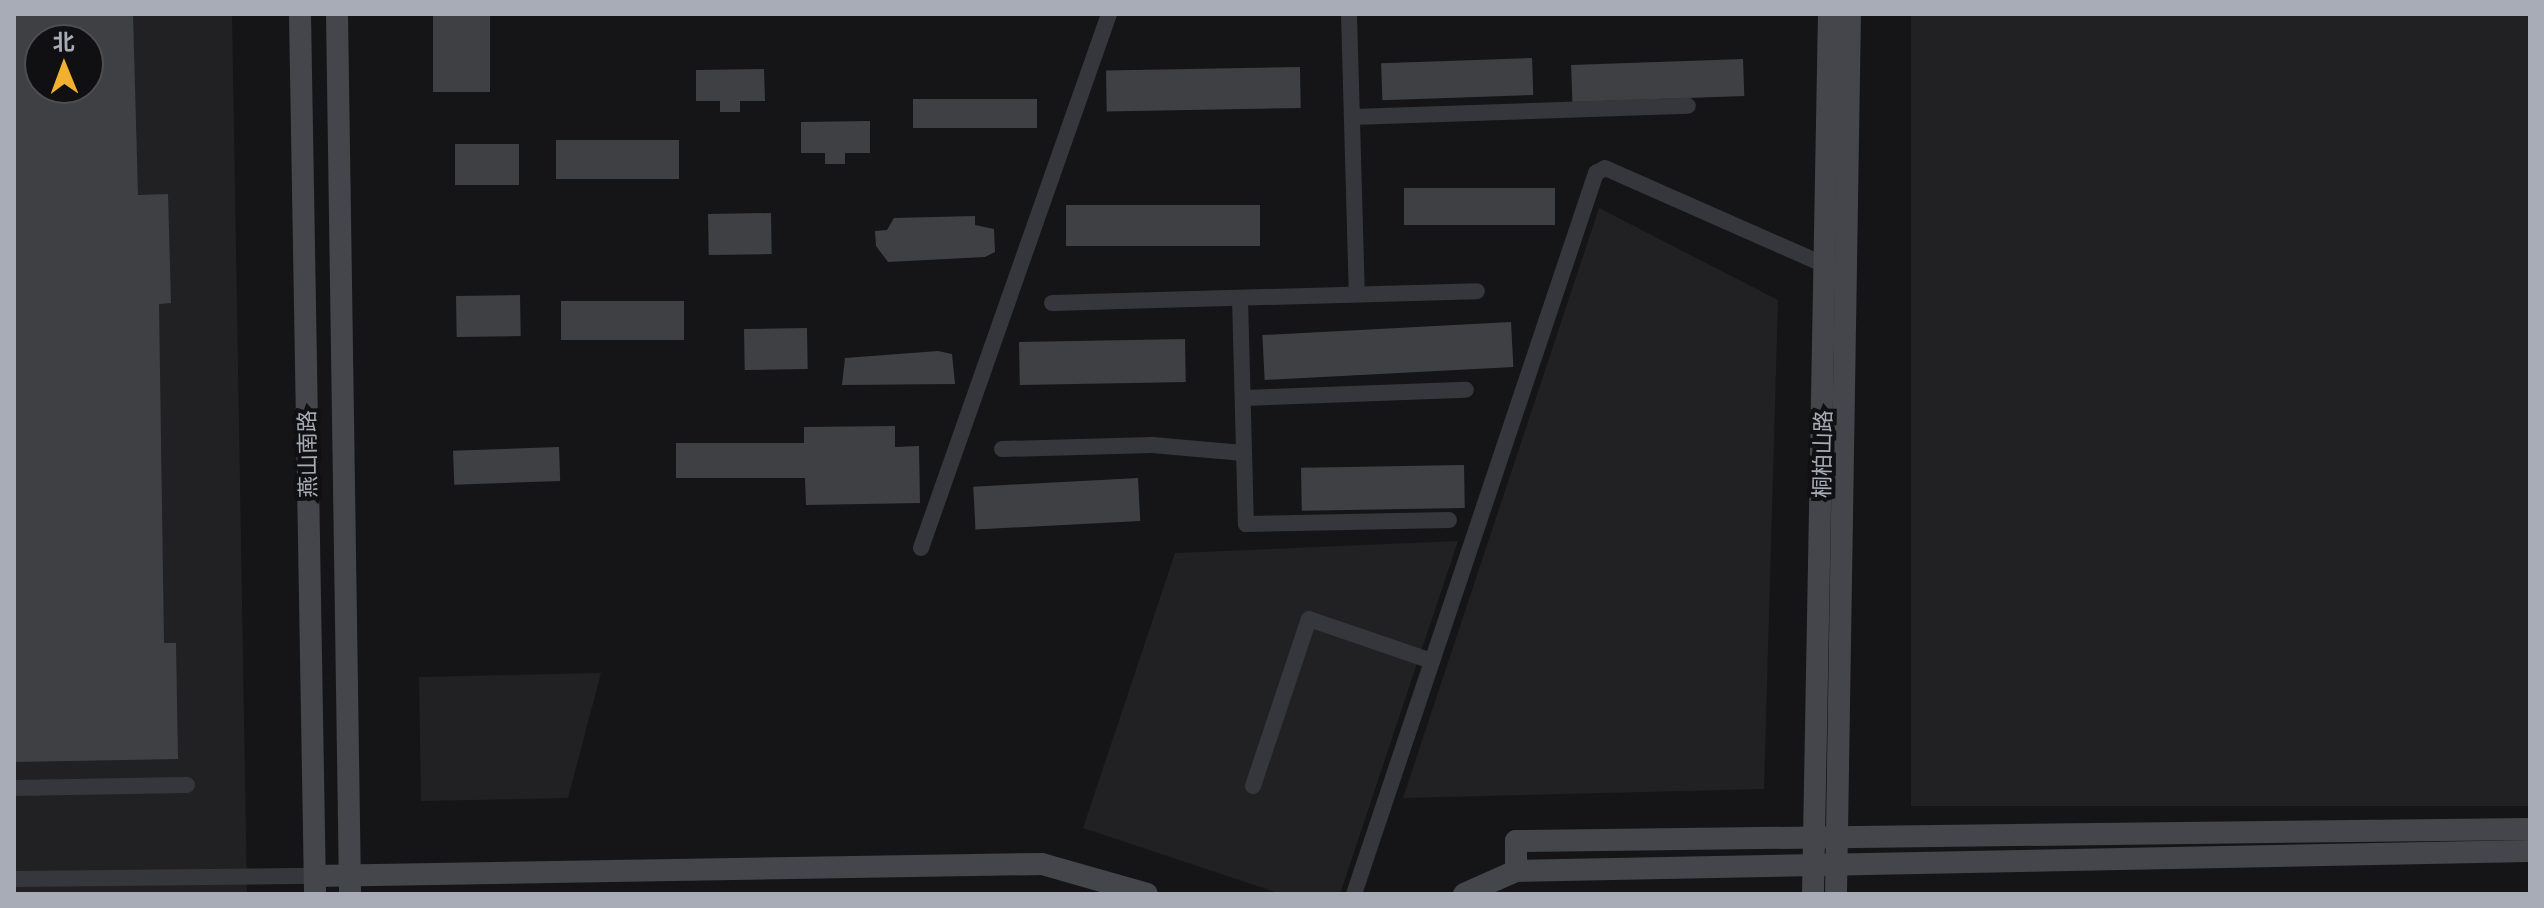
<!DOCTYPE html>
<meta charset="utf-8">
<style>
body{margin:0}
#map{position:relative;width:2544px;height:908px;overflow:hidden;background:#151517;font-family:"Public Sans","Noto Sans SC",sans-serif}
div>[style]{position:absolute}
.built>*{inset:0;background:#212124;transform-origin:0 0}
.building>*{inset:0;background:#3f4044;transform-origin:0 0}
.street>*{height:16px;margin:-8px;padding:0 8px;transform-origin:8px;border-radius:8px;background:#36373c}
.secondary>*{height:22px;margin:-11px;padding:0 11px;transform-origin:11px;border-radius:11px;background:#44464c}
span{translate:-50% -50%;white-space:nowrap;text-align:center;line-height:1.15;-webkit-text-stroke:8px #101012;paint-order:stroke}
.street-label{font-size:22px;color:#a7acb7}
.frame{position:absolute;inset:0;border:16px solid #a7acb7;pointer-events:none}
.north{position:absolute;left:24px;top:24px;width:80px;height:80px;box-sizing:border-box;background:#101012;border:2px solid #4c4e54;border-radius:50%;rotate:359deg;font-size:22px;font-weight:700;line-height:32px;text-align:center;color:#a7acb7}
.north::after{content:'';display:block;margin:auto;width:28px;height:36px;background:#f2b031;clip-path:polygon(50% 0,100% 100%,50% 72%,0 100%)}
</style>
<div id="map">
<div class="built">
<div style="clip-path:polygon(evenodd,14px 14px,232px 14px,247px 894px,14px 894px,14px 14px,40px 40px,88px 40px,88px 88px,40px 88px,40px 40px)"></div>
<div style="left:1911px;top:14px;width:619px;height:792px"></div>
<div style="clip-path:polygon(1599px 208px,1778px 300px,1764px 789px,1403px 798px)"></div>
<div style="clip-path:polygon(1458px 541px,1340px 894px,1281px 894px,1083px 828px,1175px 553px)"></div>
<div style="clip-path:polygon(601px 673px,568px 798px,421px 801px,419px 677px)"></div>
</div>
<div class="building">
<div style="clip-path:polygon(evenodd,14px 14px,133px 14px,138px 195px,168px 194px,171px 303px,159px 304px,164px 643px,176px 643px,178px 759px,14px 762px,14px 14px,40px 40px,88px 40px,88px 88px,40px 88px,40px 40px)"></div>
<div style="left:433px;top:14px;width:57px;height:78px"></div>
<div style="left:1532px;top:58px;width:37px;height:151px;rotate:88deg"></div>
<div style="left:1743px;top:59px;width:37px;height:172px;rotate:88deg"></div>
<div style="left:1300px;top:67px;width:41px;height:194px;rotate:89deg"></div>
<div style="clip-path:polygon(764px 69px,765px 101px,740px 101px,740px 112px,720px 112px,720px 101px,696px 101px,696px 70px)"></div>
<div style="left:1037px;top:99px;width:29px;height:124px;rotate:90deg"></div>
<div style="clip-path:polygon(870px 121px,870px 153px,845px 153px,845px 164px,825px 164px,825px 153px,801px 153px,801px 122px)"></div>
<div style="left:556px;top:140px;width:123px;height:39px"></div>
<div style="left:519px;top:144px;width:41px;height:64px;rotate:90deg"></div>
<div style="left:1555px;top:188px;width:37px;height:151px;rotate:90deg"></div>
<div style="left:1260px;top:205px;width:41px;height:194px;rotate:90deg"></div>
<div style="left:771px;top:213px;width:41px;height:63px;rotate:89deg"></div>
<div style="clip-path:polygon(975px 216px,975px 225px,994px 229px,995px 252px,985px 257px,888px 262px,876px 246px,875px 231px,887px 230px,894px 218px)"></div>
<div style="left:520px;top:295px;width:41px;height:64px;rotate:89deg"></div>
<div style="left:561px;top:301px;width:123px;height:39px"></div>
<div style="left:1511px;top:322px;width:45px;height:249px;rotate:87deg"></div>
<div style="left:807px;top:328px;width:41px;height:63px;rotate:89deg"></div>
<div style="left:1185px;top:339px;width:43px;height:166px;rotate:89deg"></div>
<div style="clip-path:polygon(938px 351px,952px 354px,955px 384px,842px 385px,845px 358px)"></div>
<div style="clip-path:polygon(895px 426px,895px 447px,919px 446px,920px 503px,806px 505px,805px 478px,676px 478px,676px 443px,804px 443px,804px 427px)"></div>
<div style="left:559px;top:447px;width:34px;height:106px;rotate:88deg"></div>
<div style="left:1464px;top:465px;width:43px;height:163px;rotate:89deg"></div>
<div style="left:1138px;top:478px;width:43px;height:165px;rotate:87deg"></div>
</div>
<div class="street">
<div style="left:1349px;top:14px;width:280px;rotate:88.4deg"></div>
<div style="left:1352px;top:117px;width:336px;rotate:-1.9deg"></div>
<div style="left:1240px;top:298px;width:226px;rotate:88.5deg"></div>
<div style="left:1246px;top:524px;width:203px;rotate:-1.1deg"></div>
<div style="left:1052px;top:303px;width:425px;rotate:-1.6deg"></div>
<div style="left:1243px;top:398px;width:223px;rotate:-2.1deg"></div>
<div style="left:1002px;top:449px;width:150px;rotate:-1.5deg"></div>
<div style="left:1152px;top:445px;width:92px;rotate:5deg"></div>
<div style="left:921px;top:548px;width:566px;rotate:-70.6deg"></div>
<div style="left:1253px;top:786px;width:176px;rotate:-71.5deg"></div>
<div style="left:1309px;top:619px;width:130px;rotate:18.9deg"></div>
<div style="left:14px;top:788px;width:173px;rotate:-1deg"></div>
<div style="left:14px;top:879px;width:301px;rotate:-0.6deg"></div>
<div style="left:1354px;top:894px;width:761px;rotate:-71.45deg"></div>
<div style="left:1596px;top:173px;width:10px;rotate:-29deg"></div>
<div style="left:1605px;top:168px;width:243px;rotate:23.8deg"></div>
</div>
<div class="secondary">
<div style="left:300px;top:14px;width:880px;rotate:89.02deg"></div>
<div style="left:337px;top:14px;width:880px;rotate:89.15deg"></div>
<div style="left:1516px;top:871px;width:30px;rotate:-90deg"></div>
<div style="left:1516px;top:841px;width:1014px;rotate:-0.68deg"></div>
<div style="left:315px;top:876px;width:727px;rotate:-0.95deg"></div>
<div style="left:1042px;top:864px;width:109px;rotate:15.9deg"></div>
<div style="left:1464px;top:894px;width:57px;rotate:-23.9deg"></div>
<div style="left:1516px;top:871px;width:1014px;rotate:-1.13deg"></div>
<div style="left:1813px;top:894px;width:880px;rotate:-88.96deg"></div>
<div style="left:1836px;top:894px;width:880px;rotate:-89.09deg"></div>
</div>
<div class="street-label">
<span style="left:308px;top:454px;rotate:-91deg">燕山南路</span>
<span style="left:1823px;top:454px;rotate:-89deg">桐柏山路</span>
</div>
<div class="frame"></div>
<div class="north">北</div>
</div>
